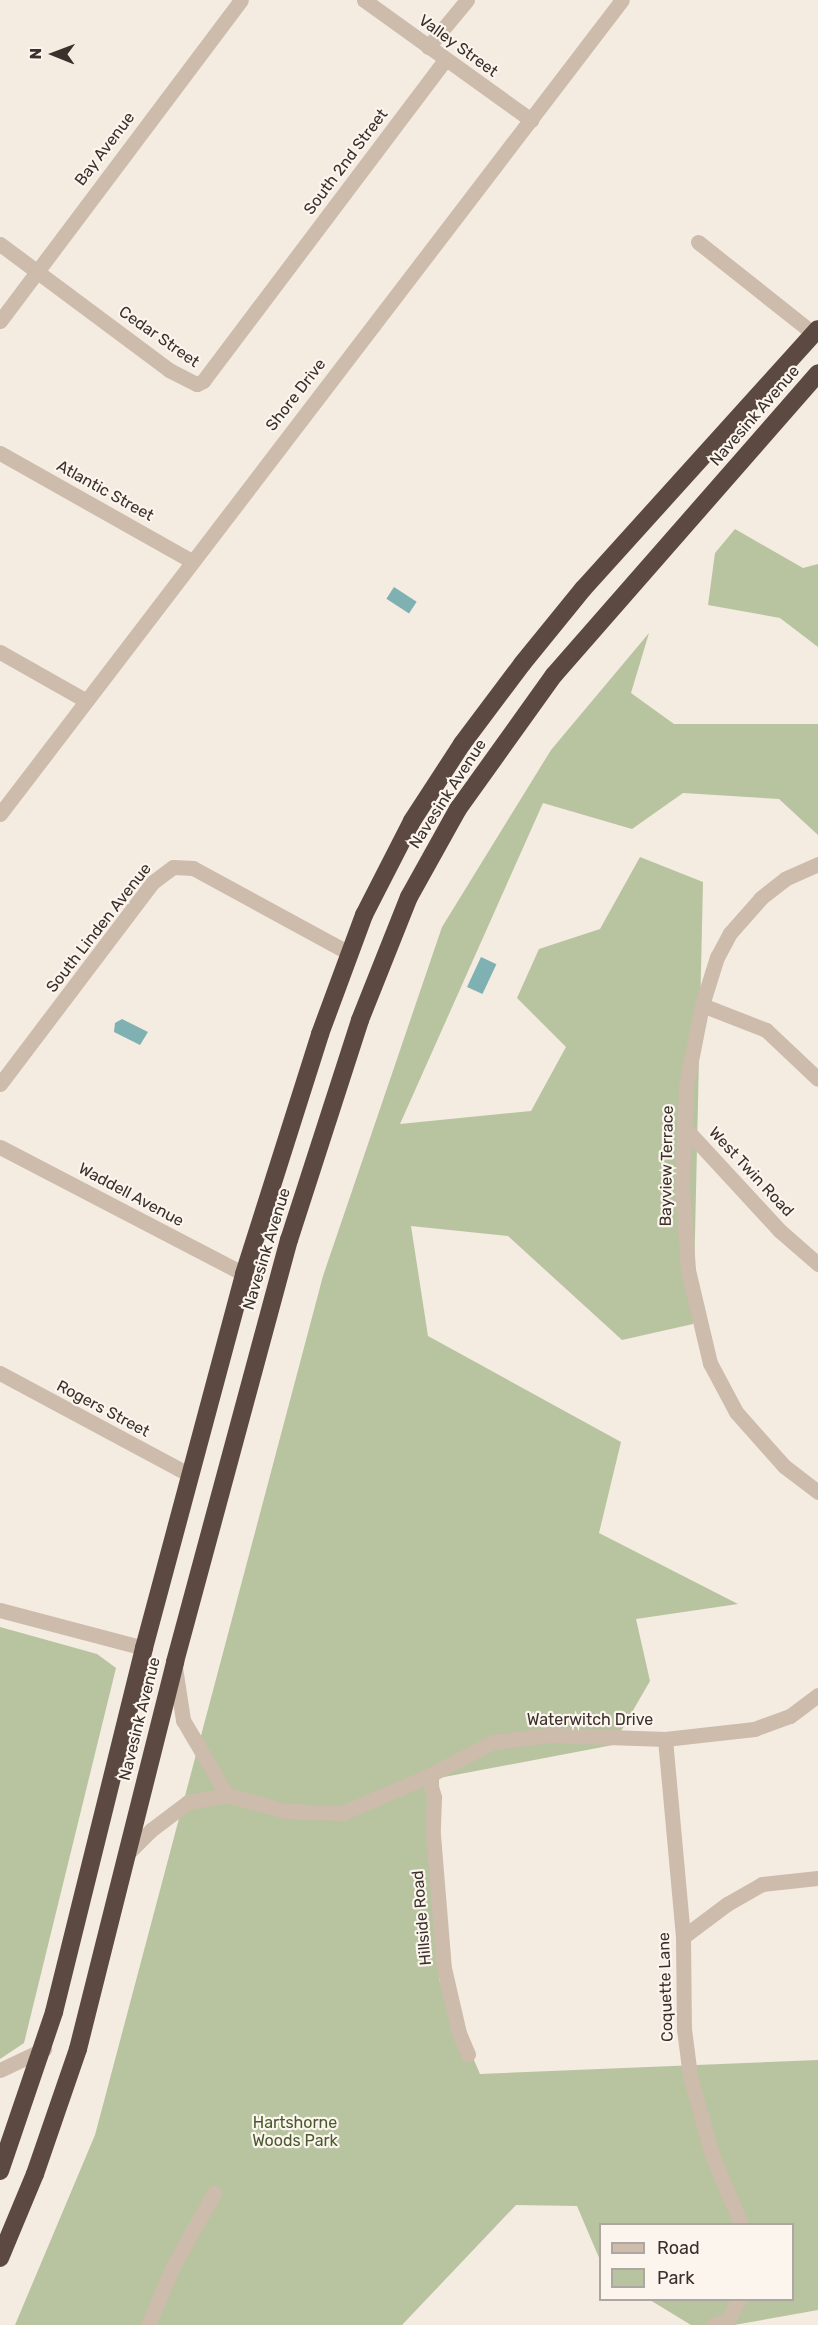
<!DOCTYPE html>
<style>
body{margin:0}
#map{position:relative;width:818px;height:2325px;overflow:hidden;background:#f4ebe1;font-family:Rubik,sans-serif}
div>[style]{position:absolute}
.green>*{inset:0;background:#b8c4a0}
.water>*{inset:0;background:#7fb0b2;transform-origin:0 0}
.minor>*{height:15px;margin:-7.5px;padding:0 7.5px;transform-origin:7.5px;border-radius:7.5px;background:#cdbbac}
.highway>*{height:18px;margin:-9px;padding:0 9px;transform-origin:9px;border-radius:9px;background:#5c4a42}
span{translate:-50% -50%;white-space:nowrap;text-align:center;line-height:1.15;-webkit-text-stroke:4.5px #fbf5ee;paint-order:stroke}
.street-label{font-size:16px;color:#3b302b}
.park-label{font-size:16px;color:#4a5a2e}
.legend{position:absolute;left:599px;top:2223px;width:195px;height:78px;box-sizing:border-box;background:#fbf5ee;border:2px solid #aea6a0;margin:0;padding:8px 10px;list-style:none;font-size:18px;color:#3b302b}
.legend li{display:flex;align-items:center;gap:12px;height:30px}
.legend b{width:30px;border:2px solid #aea6a0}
.north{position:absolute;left:24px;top:24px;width:60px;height:60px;-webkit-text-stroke:4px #fbf5ee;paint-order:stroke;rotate:271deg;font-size:16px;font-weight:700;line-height:24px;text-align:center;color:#3b302b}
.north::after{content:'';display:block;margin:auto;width:21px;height:27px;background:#3b302b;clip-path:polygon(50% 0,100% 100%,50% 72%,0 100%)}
</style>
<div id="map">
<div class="green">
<div style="clip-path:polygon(735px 529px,803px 568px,818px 564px,818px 647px,780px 618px,708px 605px,715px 553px)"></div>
<div style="clip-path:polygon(649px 633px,631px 693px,674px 724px,818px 724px,818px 835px,779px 799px,683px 793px,632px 829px,543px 803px,400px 1124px,531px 1111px,566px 1047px,517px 998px,539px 949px,600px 929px,640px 857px,703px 882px,693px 1324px,622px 1340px,508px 1236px,411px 1226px,428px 1336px,621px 1442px,599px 1533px,738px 1604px,636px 1619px,650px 1681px,613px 1745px,439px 1778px,439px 1979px,480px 2074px,818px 2060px,818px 2310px,734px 2325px,691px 2325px,650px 2300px,792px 2300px,792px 2224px,600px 2224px,600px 2260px,577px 2206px,516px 2205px,402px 2325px,15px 2325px,95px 2135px,323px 1276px,442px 927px,551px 750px)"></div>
<div style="clip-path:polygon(0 1627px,97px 1654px,116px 1668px,24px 2043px,0 2059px)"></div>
</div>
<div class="water">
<div style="left:394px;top:587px;width:27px;height:14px;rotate:33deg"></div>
<div style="left:481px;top:957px;width:17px;height:33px;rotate:25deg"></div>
<div style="clip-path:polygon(122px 1019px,148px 1032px,140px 1045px,114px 1032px,115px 1023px)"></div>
</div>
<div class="minor">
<div style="left:364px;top:0;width:206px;rotate:35.7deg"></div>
<div style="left:428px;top:47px;width:61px;rotate:-50.3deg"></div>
<div style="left:698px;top:242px;width:148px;rotate:38.4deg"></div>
<div style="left:0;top:244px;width:211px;rotate:36.7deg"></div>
<div style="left:169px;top:370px;width:31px;rotate:27deg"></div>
<div style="left:197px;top:384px;width:7px;rotate:-27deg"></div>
<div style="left:203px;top:381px;width:402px;rotate:-53deg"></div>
<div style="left:0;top:321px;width:401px;rotate:-53.1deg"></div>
<div style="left:0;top:453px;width:220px;rotate:29.4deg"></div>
<div style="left:0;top:652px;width:98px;rotate:29.5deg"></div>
<div style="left:0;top:814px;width:1024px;rotate:-52.62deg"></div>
<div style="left:818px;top:864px;width:36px;rotate:156deg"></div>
<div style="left:785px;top:879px;width:31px;rotate:142deg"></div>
<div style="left:761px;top:898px;width:47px;rotate:131.5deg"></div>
<div style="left:730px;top:933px;width:27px;rotate:118deg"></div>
<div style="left:717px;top:957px;width:50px;rotate:107.4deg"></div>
<div style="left:702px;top:1005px;width:83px;rotate:101.2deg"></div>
<div style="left:686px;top:1086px;width:100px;rotate:92.3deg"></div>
<div style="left:682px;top:1186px;width:84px;rotate:85.9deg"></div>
<div style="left:688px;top:1270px;width:96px;rotate:76.7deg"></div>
<div style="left:710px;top:1363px;width:55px;rotate:62deg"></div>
<div style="left:736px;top:1412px;width:72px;rotate:48.4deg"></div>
<div style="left:784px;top:1466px;width:43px;rotate:37.4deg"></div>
<div style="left:702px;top:1005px;width:69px;rotate:21.3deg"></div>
<div style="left:766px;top:1030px;width:71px;rotate:43.3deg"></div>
<div style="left:0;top:1084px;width:253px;rotate:-52.9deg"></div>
<div style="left:153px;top:882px;width:25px;rotate:-37deg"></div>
<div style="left:173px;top:867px;width:20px;rotate:3deg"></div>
<div style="left:193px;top:868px;width:178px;rotate:28.6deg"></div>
<div style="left:685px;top:1128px;width:139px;rotate:47.3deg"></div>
<div style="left:779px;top:1230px;width:52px;rotate:41.1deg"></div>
<div style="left:0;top:1147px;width:275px;rotate:27.5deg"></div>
<div style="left:0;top:1373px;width:216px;rotate:28.2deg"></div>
<div style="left:0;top:1610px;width:149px;rotate:14.8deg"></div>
<div style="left:175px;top:1667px;width:54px;rotate:81.4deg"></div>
<div style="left:183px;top:1720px;width:87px;rotate:59.6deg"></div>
<div style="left:665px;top:1739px;width:199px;rotate:84.8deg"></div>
<div style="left:683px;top:1937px;width:92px;rotate:89.4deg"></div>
<div style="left:684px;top:2029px;width:47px;rotate:82.7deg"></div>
<div style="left:690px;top:2076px;width:82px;rotate:74.4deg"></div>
<div style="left:712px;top:2155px;width:75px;rotate:67.2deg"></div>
<div style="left:428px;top:1776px;width:22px;rotate:74deg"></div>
<div style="left:434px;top:1797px;width:38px;rotate:92deg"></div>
<div style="left:433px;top:1835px;width:133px;rotate:85.3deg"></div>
<div style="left:444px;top:1968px;width:67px;rotate:77deg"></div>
<div style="left:459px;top:2033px;width:23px;rotate:67deg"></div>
<div style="left:127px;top:1854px;width:34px;rotate:-45deg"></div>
<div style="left:151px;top:1830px;width:46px;rotate:-37.1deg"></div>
<div style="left:188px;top:1802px;width:40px;rotate:-10deg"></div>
<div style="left:227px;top:1795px;width:60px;rotate:15.4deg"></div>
<div style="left:285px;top:1811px;width:57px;rotate:2deg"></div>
<div style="left:342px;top:1813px;width:94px;rotate:-23.3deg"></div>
<div style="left:428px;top:1776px;width:73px;rotate:-27.6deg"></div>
<div style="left:493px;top:1742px;width:58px;rotate:-6.9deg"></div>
<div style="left:551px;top:1735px;width:114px;rotate:2deg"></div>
<div style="left:665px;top:1739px;width:90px;rotate:-6.4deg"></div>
<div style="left:754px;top:1729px;width:38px;rotate:-20deg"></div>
<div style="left:790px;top:1716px;width:35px;rotate:-37deg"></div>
<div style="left:683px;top:1937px;width:55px;rotate:-36.9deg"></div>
<div style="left:727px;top:1904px;width:40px;rotate:-29.7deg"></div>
<div style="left:762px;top:1884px;width:56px;rotate:-6.1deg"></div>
<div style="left:0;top:2070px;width:49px;rotate:-25.5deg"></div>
<div style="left:148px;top:2325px;width:64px;rotate:-67deg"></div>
<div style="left:173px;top:2266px;width:84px;rotate:-60.7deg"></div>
<div style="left:713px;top:2325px;width:16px;rotate:-18deg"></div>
<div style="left:728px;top:2320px;width:22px;rotate:-63deg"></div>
</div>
<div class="highway">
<div style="left:0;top:2171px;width:168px;rotate:-71.2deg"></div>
<div style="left:54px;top:2012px;width:375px;rotate:-76.1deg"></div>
<div style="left:144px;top:1648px;width:387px;rotate:-75deg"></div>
<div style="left:244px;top:1274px;width:252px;rotate:-72.4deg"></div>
<div style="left:320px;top:1034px;width:127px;rotate:-69.7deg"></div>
<div style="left:364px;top:915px;width:106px;rotate:-62.9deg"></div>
<div style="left:412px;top:821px;width:92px;rotate:-57deg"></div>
<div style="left:462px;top:744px;width:100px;rotate:-53.1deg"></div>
<div style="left:522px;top:664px;width:97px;rotate:-50.9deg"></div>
<div style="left:583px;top:589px;width:350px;rotate:-47.9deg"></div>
<div style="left:0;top:2258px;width:91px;rotate:-67.4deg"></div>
<div style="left:35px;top:2174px;width:132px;rotate:-71deg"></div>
<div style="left:78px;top:2049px;width:399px;rotate:-75.9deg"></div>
<div style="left:175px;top:1662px;width:437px;rotate:-74.9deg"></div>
<div style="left:289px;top:1240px;width:231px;rotate:-72.1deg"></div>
<div style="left:360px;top:1020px;width:132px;rotate:-68.3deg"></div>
<div style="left:409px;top:897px;width:101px;rotate:-60.9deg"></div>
<div style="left:458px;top:809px;width:165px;rotate:-54.4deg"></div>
<div style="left:554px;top:675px;width:401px;rotate:-48.8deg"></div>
</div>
<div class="street-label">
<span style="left:458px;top:46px;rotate:36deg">Valley Street</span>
<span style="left:105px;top:149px;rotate:-53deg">Bay Avenue</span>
<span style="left:346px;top:162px;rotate:-53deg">South 2nd Street</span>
<span style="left:159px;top:337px;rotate:35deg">Cedar Street</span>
<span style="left:296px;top:395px;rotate:-52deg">Shore Drive</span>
<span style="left:755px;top:416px;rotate:-49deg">Navesink Avenue</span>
<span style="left:105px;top:491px;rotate:29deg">Atlantic Street</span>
<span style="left:448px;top:794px;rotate:-57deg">Navesink Avenue</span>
<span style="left:99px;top:928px;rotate:-52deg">South Linden Avenue</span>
<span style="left:667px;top:1166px;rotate:-89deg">Bayview Terrace</span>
<span style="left:751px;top:1172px;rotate:47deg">West Twin Road</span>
<span style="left:131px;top:1195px;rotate:28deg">Waddell Avenue</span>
<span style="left:267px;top:1249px;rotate:-73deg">Navesink Avenue</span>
<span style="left:103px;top:1409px;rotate:28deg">Rogers Street</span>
<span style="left:140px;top:1719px;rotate:-76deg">Navesink Avenue</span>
<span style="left:590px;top:1720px">Waterwitch Drive</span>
<span style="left:422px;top:1918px;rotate:-95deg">Hillside Road</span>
<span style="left:666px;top:1987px;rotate:-92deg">Coquette Lane</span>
</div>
<div class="park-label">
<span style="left:295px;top:2132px">Hartshorne<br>Woods Park</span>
</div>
<ul class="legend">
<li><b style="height:8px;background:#cdbbac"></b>Road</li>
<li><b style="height:16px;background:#b8c4a0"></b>Park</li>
</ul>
<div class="north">N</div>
</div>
